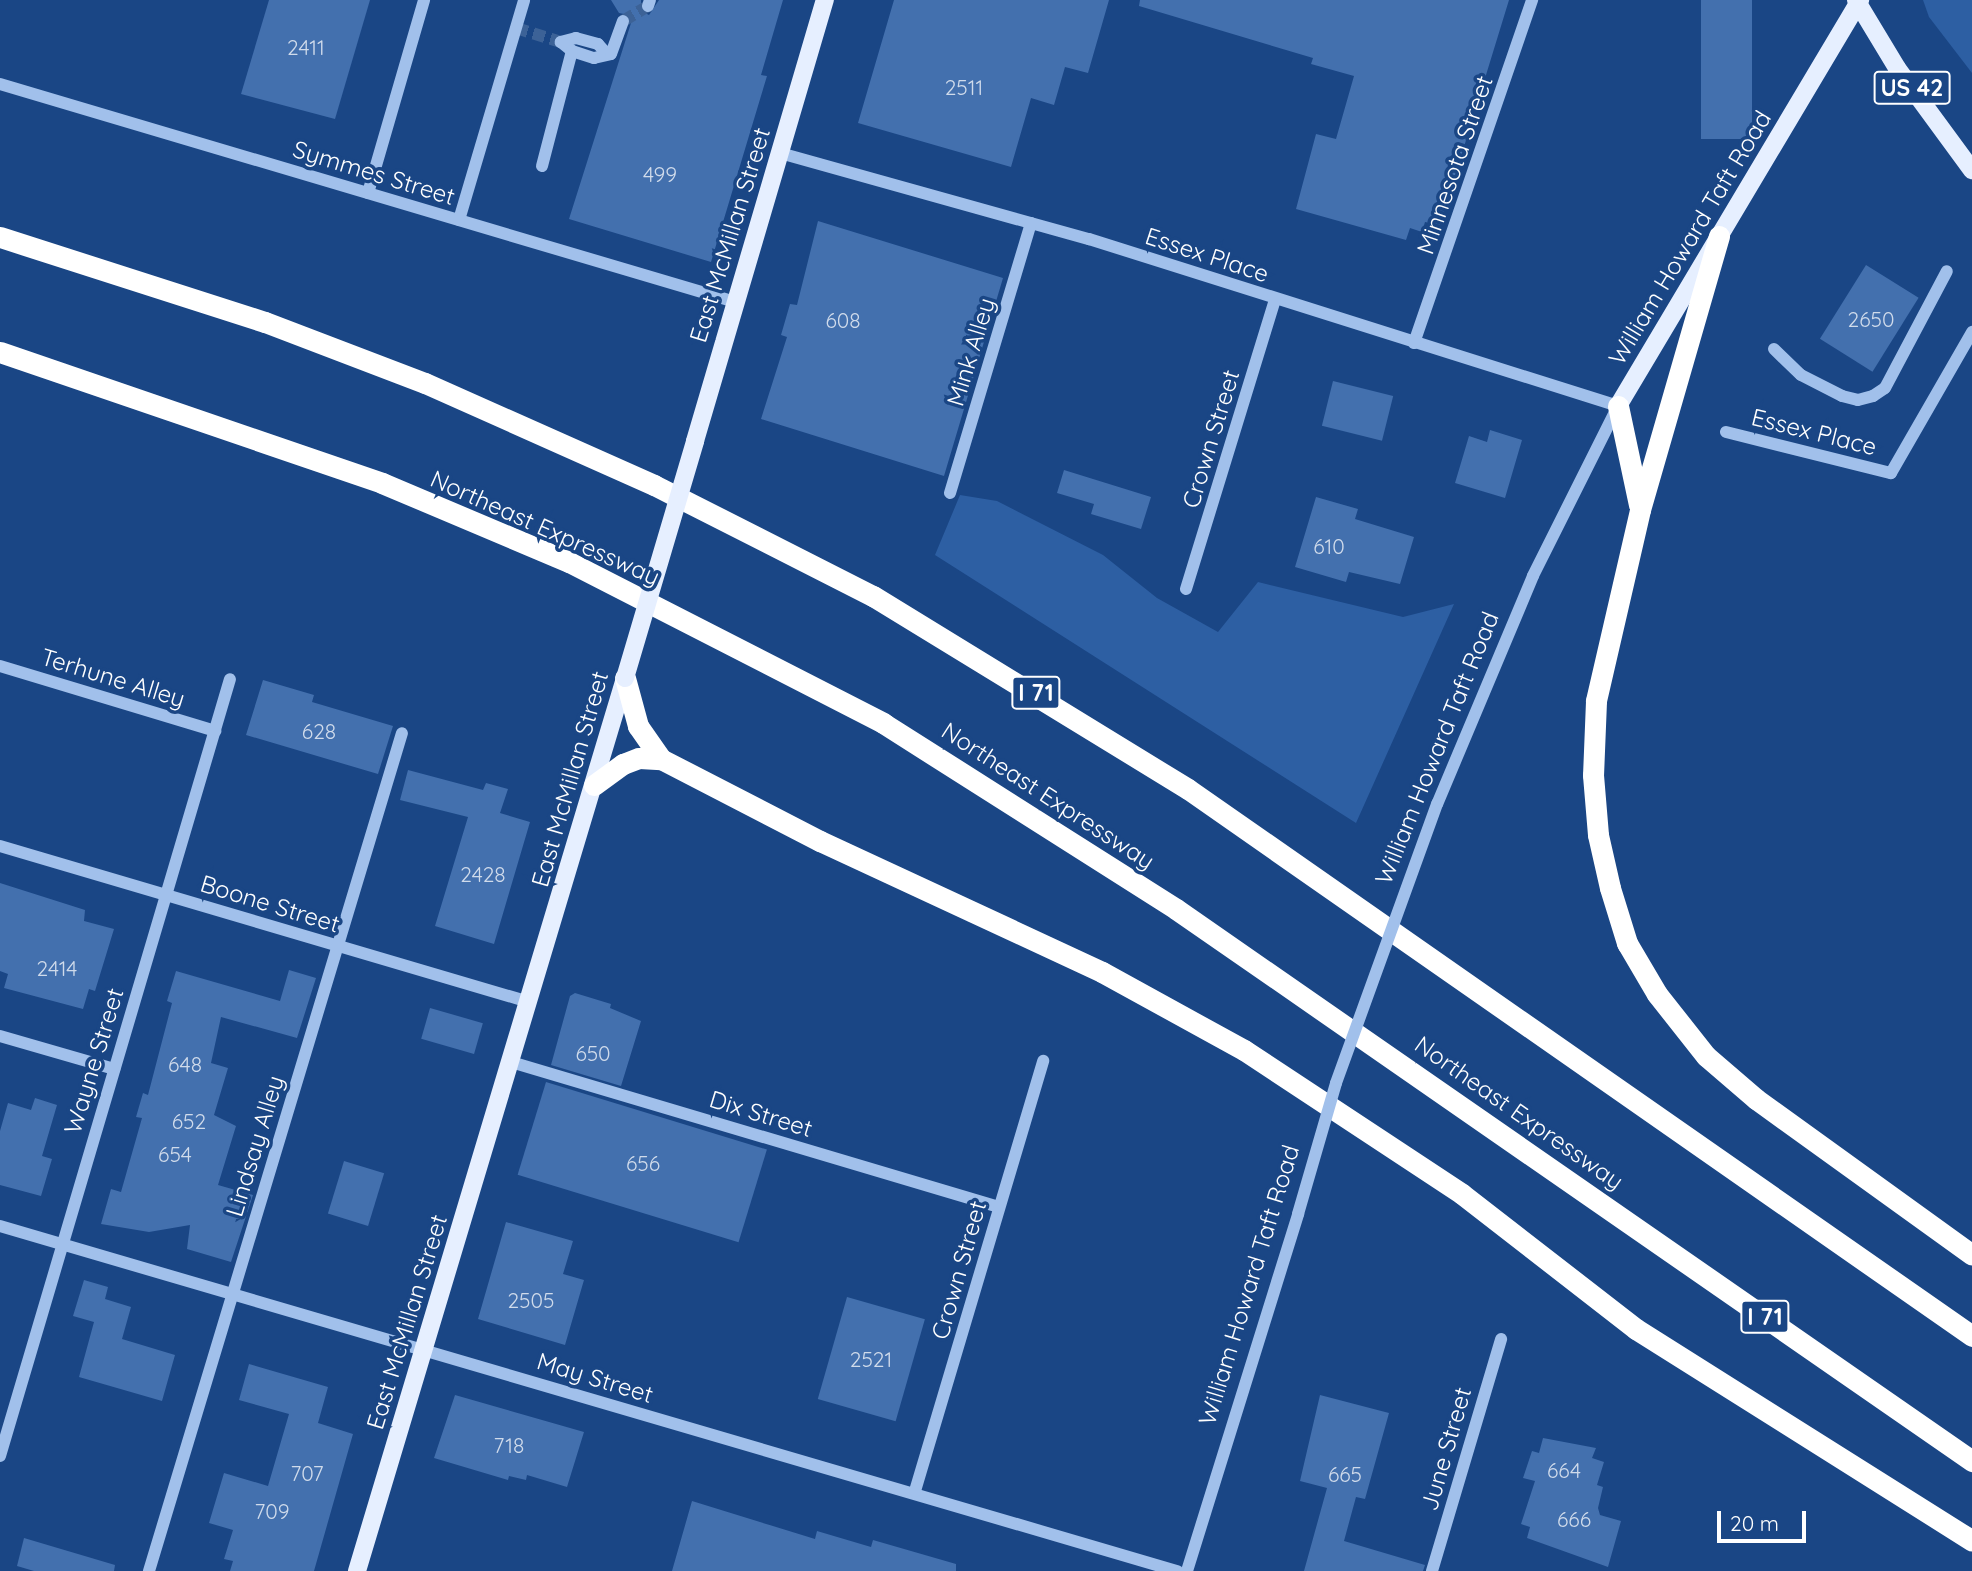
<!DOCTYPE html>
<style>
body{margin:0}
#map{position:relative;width:1972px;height:1571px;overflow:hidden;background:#1a4685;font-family:Quicksand,sans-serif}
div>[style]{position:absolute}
.green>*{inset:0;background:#2d5fa3}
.building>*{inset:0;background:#4370ae;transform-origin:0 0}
.minor-tunnel>*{height:12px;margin-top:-6px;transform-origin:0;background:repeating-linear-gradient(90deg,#3c6297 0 12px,transparent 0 18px)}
.minor>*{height:12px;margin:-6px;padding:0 6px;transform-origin:6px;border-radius:6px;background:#a1c0eb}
.major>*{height:18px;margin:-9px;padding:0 9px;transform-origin:9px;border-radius:9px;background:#e6efff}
.highway>*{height:21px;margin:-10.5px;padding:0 10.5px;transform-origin:10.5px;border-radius:10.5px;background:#fff}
.minor-bridge>*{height:12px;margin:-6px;padding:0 6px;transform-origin:6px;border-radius:6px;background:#a1c0eb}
.major-bridge>*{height:18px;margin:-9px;padding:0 9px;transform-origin:9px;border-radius:9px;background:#e6efff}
span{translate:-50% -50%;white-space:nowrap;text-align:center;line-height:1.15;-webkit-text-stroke:7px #1a4685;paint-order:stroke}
.number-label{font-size:21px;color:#d0dbeb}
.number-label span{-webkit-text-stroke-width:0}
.shield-label span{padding:2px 5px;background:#1a4685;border:2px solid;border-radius:5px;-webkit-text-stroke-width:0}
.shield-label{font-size:23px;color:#fff;font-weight:700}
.street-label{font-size:24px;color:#fff}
.scale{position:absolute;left:1717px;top:1511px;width:89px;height:32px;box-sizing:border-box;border:4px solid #fff;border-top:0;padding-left:9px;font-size:21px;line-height:24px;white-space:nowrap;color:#fff;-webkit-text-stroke:5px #1a4685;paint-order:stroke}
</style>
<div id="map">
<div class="green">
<div style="clip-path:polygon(1923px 0,1972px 0,1972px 73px,1929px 17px)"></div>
<div style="clip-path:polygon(960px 495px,997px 501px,1103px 555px,1157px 598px,1218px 632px,1258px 582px,1403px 617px,1454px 604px,1356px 823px,935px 555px)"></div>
</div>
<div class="building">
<div style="clip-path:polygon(269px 0,370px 0,335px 119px,241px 94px)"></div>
<div style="clip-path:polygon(611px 0,641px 0,641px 11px,649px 15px,659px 0,783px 0,761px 75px,767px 76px,711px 262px,569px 219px,631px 23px,629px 15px,619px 13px)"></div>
<div style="clip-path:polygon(894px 0,1109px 0,1088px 73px,1065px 67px,1054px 105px,1031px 98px,1011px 167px,858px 123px)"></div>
<div style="clip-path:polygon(1140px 0,1509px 0,1440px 225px,1425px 222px,1422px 232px,1410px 228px,1406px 240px,1296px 209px,1316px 134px,1336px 139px,1354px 76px,1311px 64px,1313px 58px,1139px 6px)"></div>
<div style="left:1701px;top:0;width:51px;height:139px"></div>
<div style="clip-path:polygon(818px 221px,1003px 278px,944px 476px,761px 419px,787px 337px,781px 335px,790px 304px,797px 305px)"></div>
<div style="left:1866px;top:265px;width:62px;height:87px;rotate:32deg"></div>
<div style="left:1333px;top:381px;width:62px;height:46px;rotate:14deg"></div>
<div style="clip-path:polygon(1490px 430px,1522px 440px,1505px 498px,1455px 483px,1469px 436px,1487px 442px)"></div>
<div style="clip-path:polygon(1064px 470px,1151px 497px,1141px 529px,1091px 514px,1094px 504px,1057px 493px)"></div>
<div style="clip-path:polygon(1316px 497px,1358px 509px,1355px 519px,1414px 537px,1400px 584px,1349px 572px,1346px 582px,1295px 567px)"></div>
<div style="clip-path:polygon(263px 680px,314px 695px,312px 702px,393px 726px,378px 774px,246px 735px)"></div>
<div style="clip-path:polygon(408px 770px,483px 790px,486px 783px,508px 789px,500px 813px,530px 822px,494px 944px,435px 926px,468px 817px,400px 800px)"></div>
<div style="clip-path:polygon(0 883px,85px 910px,84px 921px,114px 929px,95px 991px,89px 989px,83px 1009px,4px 988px,8px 974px,0 971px)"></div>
<div style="clip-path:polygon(289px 970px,316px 978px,297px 1038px,221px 1017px,211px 1063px,228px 1068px,214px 1115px,236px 1126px,218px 1185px,253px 1195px,231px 1262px,187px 1249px,190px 1225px,149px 1232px,101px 1224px,111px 1189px,121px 1192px,142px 1118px,136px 1117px,143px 1093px,148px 1095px,172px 1003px,167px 1001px,176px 971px,280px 1001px)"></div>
<div style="clip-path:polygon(575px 993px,611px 1004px,610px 1008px,641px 1021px,621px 1086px,551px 1065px,570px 996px)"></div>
<div style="left:430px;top:1008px;width:55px;height:32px;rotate:16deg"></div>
<div style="left:546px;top:1082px;width:231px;height:97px;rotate:17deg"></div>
<div style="clip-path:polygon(35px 1098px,57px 1105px,42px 1156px,52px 1159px,41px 1196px,0 1185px,0 1131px,8px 1103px,31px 1110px)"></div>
<div style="left:344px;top:1161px;width:42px;height:55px;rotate:17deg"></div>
<div style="clip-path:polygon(506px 1222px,573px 1241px,563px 1274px,584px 1280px,565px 1345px,478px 1319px)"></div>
<div style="clip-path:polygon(84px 1280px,108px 1287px,105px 1299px,131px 1307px,122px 1339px,175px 1355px,162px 1401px,79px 1377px,94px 1322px,73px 1316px)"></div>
<div style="left:847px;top:1297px;width:81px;height:106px;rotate:16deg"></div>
<div style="clip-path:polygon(249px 1364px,328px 1387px,318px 1423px,353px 1434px,314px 1571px,230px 1571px,233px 1561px,224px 1559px,233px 1530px,209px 1523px,224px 1473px,268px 1486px,289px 1414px,239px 1400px)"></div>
<div style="clip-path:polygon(455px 1395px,584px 1432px,567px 1487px,527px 1475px,526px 1480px,509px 1476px,508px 1480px,434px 1458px)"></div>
<div style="clip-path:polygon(1320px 1395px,1389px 1413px,1365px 1499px,1356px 1497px,1344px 1541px,1425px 1565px,1423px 1571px,1304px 1571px,1327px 1488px,1300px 1481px)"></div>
<div style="clip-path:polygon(1543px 1438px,1596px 1448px,1592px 1458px,1604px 1462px,1597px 1485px,1603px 1487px,1598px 1508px,1600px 1515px,1621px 1521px,1608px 1567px,1527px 1538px,1530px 1527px,1521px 1524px,1535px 1481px,1523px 1478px,1532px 1451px,1539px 1453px)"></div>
<div style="clip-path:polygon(692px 1501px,815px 1539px,817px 1531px,871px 1547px,873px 1540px,956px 1564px,956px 1571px,672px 1571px)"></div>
<div style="clip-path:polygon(24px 1538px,115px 1565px,114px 1571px,34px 1571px,17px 1566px)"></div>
</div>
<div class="minor-tunnel">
<div style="left:623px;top:21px;width:29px;rotate:-31deg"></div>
<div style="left:516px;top:28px;width:47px;rotate:17.3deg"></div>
</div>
<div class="minor">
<div style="left:648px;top:6px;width:6px;rotate:-72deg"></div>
<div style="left:606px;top:53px;width:12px;rotate:-132deg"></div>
<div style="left:598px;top:44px;width:23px;rotate:-165deg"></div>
<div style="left:576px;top:38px;width:16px;rotate:165deg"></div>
<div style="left:561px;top:42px;width:14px;rotate:39deg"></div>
<div style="left:572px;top:51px;width:23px;rotate:18deg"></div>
<div style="left:594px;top:58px;width:17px;rotate:-13deg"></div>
<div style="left:611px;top:54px;width:35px;rotate:-70deg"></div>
<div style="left:0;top:84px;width:767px;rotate:16.52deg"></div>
<div style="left:780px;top:153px;width:321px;rotate:15.6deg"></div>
<div style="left:1089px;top:239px;width:555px;rotate:17.52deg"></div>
<div style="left:1618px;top:406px;width:190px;rotate:116.6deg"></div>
<div style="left:1533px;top:576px;width:247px;rotate:112.8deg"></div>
<div style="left:542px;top:166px;width:119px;rotate:-75.4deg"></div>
<div style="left:368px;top:193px;width:201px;rotate:-73.8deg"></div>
<div style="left:459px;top:220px;width:229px;rotate:-73.5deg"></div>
<div style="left:1414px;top:343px;width:363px;rotate:-71deg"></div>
<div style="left:1774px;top:349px;width:37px;rotate:44deg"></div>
<div style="left:1801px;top:375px;width:46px;rotate:27.1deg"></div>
<div style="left:1842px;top:396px;width:16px;rotate:14deg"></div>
<div style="left:1858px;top:400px;width:16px;rotate:-15deg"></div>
<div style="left:1873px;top:396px;width:14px;rotate:-34deg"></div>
<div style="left:1885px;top:388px;width:132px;rotate:-62.1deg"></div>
<div style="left:1726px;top:432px;width:170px;rotate:14deg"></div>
<div style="left:1891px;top:473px;width:163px;rotate:-60.1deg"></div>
<div style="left:950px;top:493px;width:282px;rotate:-73.3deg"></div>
<div style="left:1186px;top:589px;width:302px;rotate:-72.9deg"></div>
<div style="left:0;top:666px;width:225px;rotate:16.8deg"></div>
<div style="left:0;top:846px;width:552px;rotate:16.43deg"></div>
<div style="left:0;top:1036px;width:119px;rotate:16.1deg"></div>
<div style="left:511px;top:1062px;width:509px;rotate:16.55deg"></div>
<div style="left:0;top:1226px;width:1227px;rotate:16.34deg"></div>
<div style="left:0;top:1456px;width:810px;rotate:-73.51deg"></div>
<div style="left:915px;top:1491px;width:449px;rotate:-73.4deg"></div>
<div style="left:149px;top:1571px;width:875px;rotate:-73.2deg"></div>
<div style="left:1187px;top:1571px;width:374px;rotate:-72.7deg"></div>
<div style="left:1432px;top:1571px;width:242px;rotate:-73.4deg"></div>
</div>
<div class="major">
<div style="left:1856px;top:0;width:79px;rotate:58.9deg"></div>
<div style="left:1897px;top:68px;width:127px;rotate:53.7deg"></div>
<div style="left:1618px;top:406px;width:473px;rotate:-59.2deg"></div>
<div style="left:695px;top:441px;width:460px;rotate:-73.6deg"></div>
<div style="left:357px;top:1571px;width:932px;rotate:-73.29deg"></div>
</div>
<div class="highway">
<div style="left:1719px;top:236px;width:285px;rotate:106.1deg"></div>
<div style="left:1640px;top:510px;width:196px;rotate:103deg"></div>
<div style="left:1596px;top:701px;width:74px;rotate:92.3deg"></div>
<div style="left:1593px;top:775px;width:60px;rotate:85.2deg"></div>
<div style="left:1598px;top:835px;width:54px;rotate:77.2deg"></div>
<div style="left:1610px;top:888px;width:58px;rotate:72.8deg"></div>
<div style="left:1627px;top:943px;width:59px;rotate:59.5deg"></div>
<div style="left:1657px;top:994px;width:79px;rotate:51.7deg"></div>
<div style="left:1706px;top:1056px;width:66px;rotate:40.7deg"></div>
<div style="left:1756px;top:1099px;width:266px;rotate:35.8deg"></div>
<div style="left:0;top:237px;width:278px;rotate:17.8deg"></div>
<div style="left:265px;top:322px;width:171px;rotate:20.9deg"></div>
<div style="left:425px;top:383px;width:251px;rotate:24deg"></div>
<div style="left:654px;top:485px;width:246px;rotate:26.9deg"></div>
<div style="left:873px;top:596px;width:369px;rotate:31.5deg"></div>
<div style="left:1188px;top:789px;width:956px;rotate:34.9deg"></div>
<div style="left:0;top:352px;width:404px;rotate:18.9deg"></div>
<div style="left:382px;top:483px;width:203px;rotate:22.9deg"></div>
<div style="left:569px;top:562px;width:353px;rotate:27.1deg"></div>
<div style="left:883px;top:723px;width:347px;rotate:32.4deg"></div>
<div style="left:1176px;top:909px;width:969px;rotate:34.74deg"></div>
<div style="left:1618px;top:406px;width:101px;rotate:78deg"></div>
<div style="left:625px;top:678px;width:50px;rotate:74.8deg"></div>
<div style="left:638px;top:726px;width:40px;rotate:55.1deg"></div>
<div style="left:661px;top:759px;width:179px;rotate:27.3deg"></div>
<div style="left:820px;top:841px;width:311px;rotate:24.9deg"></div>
<div style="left:1102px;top:972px;width:162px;rotate:28.8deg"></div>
<div style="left:1244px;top:1050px;width:261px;rotate:33.4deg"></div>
<div style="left:1462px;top:1194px;width:220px;rotate:37.8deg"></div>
<div style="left:1636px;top:1329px;width:397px;rotate:32.2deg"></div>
<div style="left:594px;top:785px;width:36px;rotate:-36deg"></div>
<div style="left:623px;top:764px;width:17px;rotate:-21deg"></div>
<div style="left:639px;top:758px;width:22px;rotate:3deg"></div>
</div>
<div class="minor-bridge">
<div style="left:1298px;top:1214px;width:136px;rotate:-73.8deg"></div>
<div style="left:1336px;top:1083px;width:297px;rotate:-70.1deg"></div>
</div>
<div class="major-bridge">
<div style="left:625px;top:678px;width:247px;rotate:-73.5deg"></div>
</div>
<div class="number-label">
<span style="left:306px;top:47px">2411</span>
<span style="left:964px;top:87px">2511</span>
<span style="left:660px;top:174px">499</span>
<span style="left:1871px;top:319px">2650</span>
<span style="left:843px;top:320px">608</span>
<span style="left:1329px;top:546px">610</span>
<span style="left:319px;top:731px">628</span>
<span style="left:483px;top:874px">2428</span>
<span style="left:57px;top:968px">2414</span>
<span style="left:593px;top:1053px">650</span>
<span style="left:185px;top:1064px">648</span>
<span style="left:189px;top:1121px">652</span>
<span style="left:175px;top:1154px">654</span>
<span style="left:643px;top:1163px">656</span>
<span style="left:531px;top:1300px">2505</span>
<span style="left:871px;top:1359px">2521</span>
<span style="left:509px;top:1445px">718</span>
<span style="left:1564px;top:1470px">664</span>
<span style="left:307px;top:1473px">707</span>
<span style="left:1345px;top:1474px">665</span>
<span style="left:272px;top:1511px">709</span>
<span style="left:1574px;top:1519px">666</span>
</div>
<div class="shield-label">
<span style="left:1912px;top:88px">US 42</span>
<span style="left:1036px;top:693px">I 71</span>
<span style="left:1765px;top:1317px">I 71</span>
</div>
<div class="street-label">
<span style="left:1455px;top:165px;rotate:-71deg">Minnesota Street</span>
<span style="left:374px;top:173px;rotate:17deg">Symmes Street</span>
<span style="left:730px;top:235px;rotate:-73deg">East McMillan Street</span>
<span style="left:1690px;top:238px;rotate:-59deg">William Howard Taft Road</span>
<span style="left:1207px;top:255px;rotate:18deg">Essex Place</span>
<span style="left:971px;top:352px;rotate:-73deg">Mink Alley</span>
<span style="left:1814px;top:432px;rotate:14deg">Essex Place</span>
<span style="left:1211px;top:439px;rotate:-73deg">Crown Street</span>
<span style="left:545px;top:528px;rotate:24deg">Northeast Expressway</span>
<span style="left:113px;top:678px;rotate:17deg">Terhune Alley</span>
<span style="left:1437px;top:748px;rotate:-68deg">William Howard Taft Road</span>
<span style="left:570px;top:779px;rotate:-74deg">East McMillan Street</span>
<span style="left:1048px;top:796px;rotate:33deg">Northeast Expressway</span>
<span style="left:270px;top:904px;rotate:17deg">Boone Street</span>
<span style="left:94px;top:1061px;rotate:-73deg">Wayne Street</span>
<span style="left:1519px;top:1113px;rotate:35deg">Northeast Expressway</span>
<span style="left:761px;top:1114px;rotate:17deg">Dix Street</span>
<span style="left:255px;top:1146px;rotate:-73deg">Lindsay Alley</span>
<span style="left:959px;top:1270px;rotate:-74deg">Crown Street</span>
<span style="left:1249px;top:1285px;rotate:-73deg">William Howard Taft Road</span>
<span style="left:407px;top:1322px;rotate:-73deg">East McMillan Street</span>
<span style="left:595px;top:1378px;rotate:17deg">May Street</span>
<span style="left:1446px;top:1449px;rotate:-74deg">June Street</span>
</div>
<div class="scale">20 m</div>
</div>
